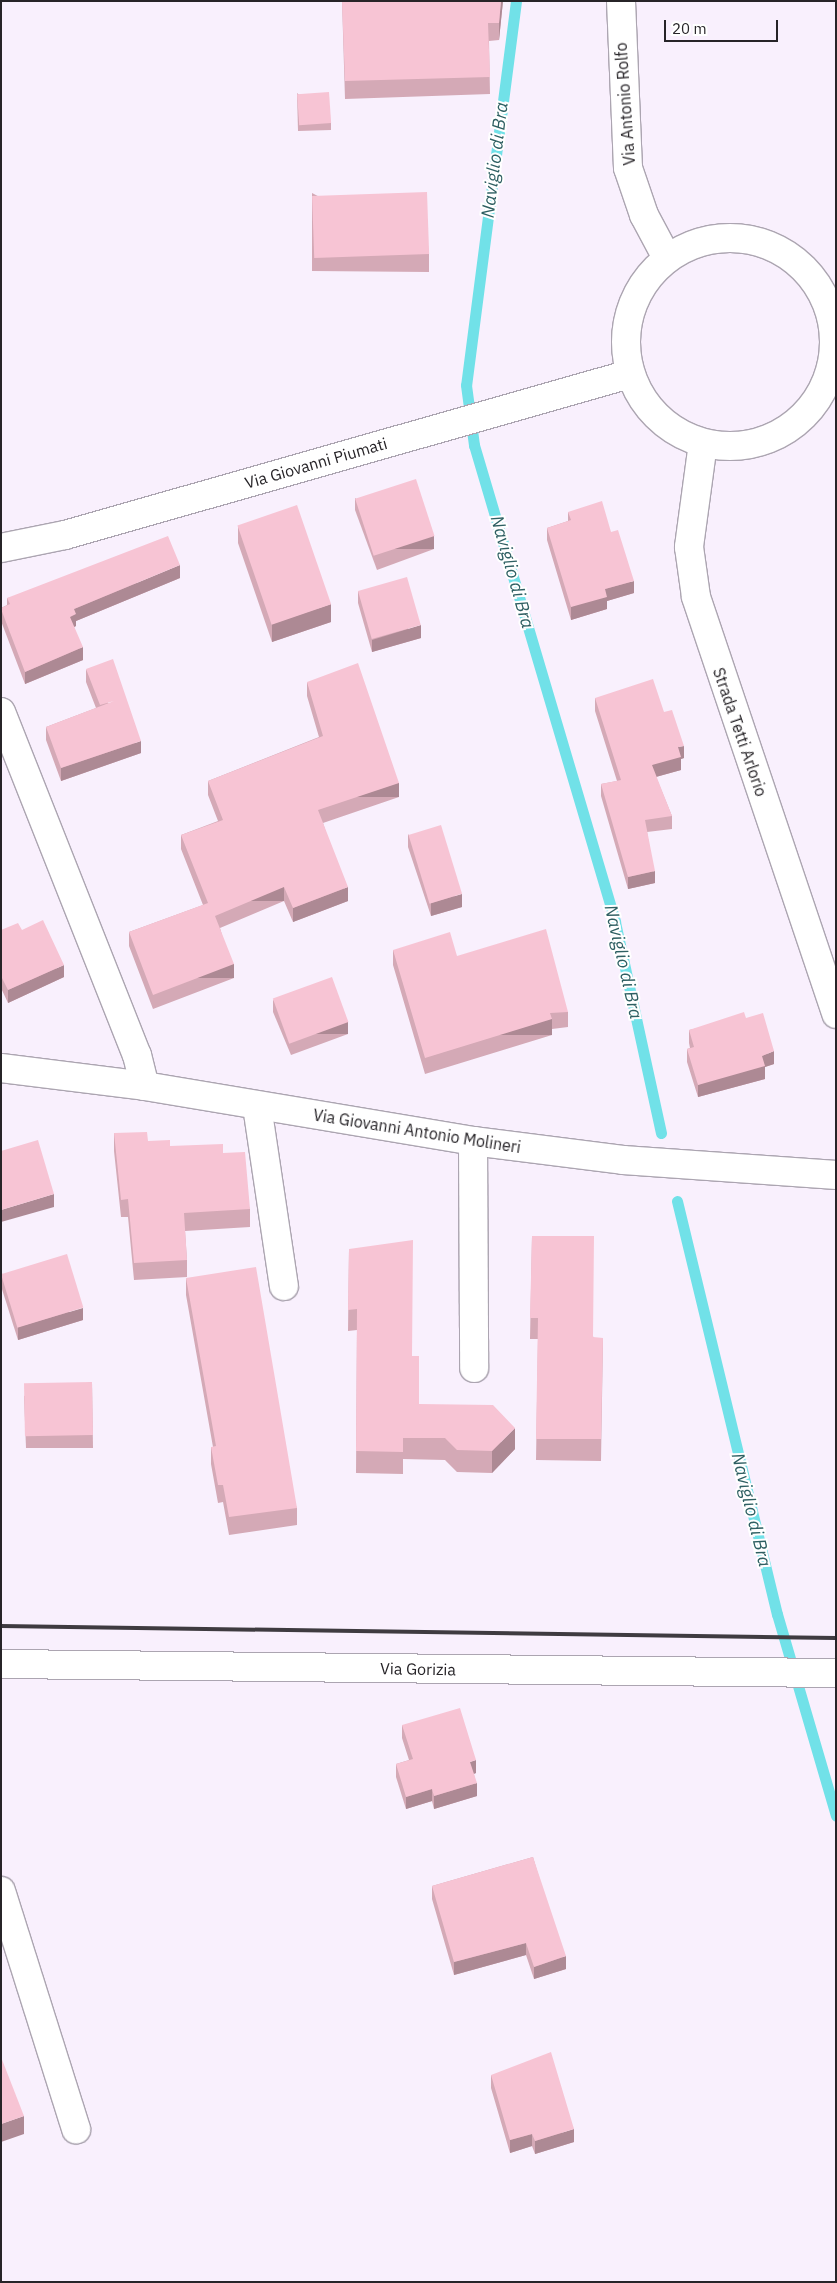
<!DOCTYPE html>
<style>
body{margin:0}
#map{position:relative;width:837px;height:2283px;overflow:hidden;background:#f9f0fd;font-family:"IBM Plex Sans",sans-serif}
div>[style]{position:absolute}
.stream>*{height:11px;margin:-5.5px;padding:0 5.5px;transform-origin:5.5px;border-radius:5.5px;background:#71e1e8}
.roads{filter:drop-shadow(1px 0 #aca5b1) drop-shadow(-1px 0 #aca5b1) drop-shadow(0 1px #aca5b1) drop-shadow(0 -1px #aca5b1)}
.minor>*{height:28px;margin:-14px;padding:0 14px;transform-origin:14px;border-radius:14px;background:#fff}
.minor>.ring{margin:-14px;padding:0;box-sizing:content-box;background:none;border:28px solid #fff;border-radius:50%}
.rail>*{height:4px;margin:-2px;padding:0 2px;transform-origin:2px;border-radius:2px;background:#3f3b40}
.wall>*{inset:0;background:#d4a9b6}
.shaded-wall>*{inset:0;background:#ad8994;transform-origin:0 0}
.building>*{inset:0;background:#f7c4d4;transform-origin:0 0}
span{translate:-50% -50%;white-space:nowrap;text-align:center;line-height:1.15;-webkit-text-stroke:4px #fff;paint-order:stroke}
.street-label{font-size:16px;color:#272428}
.water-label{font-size:18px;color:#2e5f62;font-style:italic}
.frame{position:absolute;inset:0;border:2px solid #272428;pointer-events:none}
.scale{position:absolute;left:664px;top:20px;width:114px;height:22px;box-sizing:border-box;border:2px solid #272428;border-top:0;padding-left:6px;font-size:15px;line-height:18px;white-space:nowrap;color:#272428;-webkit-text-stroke:4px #fff;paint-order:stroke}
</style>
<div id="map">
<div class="stream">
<div style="left:516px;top:1px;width:387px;rotate:97.4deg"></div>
<div style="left:466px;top:385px;width:61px;rotate:82.4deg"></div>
<div style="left:474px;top:445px;width:497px;rotate:73.5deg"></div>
<div style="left:615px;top:922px;width:216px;rotate:77.7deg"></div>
<div style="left:677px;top:1201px;width:425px;rotate:76.4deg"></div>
<div style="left:777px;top:1614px;width:210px;rotate:73.7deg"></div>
</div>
<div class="roads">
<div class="minor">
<div style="left:621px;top:1px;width:167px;rotate:87.6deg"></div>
<div style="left:628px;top:168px;width:50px;rotate:71.2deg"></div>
<div style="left:644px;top:215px;width:49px;rotate:61.9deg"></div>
<div class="ring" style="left:626px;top:238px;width:180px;height:180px"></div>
<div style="left:703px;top:443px;width:105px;rotate:97.7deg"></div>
<div style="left:689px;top:547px;width:50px;rotate:82deg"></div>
<div style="left:696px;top:597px;width:440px;rotate:71.4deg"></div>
<div style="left:1px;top:548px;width:65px;rotate:-11.5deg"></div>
<div style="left:65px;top:535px;width:587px;rotate:-15.91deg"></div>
<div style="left:1px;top:712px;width:369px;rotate:68.4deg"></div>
<div style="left:137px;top:1055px;width:32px;rotate:76deg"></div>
<div style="left:1px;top:1068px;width:145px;rotate:7.1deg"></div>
<div style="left:145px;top:1086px;width:333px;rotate:9.5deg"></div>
<div style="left:473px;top:1141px;width:151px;rotate:7.2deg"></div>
<div style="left:623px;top:1160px;width:214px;rotate:4deg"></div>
<div style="left:257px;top:1106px;width:182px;rotate:81.5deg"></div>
<div style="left:473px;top:1141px;width:227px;rotate:89.7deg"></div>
<div style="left:1px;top:1664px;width:835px;rotate:0.62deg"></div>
<div style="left:1px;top:1891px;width:250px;rotate:72.5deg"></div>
</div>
</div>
<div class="rail">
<div style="left:1px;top:1626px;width:835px;rotate:0.82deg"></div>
</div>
<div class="wall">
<div style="clip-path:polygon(342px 1px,503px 1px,499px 40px,489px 41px,490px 94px,345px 99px)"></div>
<div style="clip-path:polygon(297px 93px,331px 123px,331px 130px,298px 131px)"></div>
<div style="clip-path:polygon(312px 193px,429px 254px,429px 272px,312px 271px)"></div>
<div style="clip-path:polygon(355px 498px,434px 549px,377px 570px,355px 510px)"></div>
<div style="clip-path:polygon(568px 512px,611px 532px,634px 593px,607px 601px,607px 609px,571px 620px,547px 540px,547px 528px,568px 521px)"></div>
<div style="clip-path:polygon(238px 526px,331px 622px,272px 642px,238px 543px)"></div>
<div style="clip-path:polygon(180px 578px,76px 621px,76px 626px,74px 627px,83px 660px,25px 684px,1px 621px,1px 608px,7px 605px,7px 598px)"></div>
<div style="clip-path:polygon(358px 591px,421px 638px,372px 652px,358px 603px)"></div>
<div style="clip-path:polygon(86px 669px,141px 753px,61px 781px,46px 740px,46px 727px,96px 708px,86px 682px)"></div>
<div style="clip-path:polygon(307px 682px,399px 797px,323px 823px,348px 901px,293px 922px,284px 901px,220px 928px,234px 978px,153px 1009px,129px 946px,129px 932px,203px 905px,181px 849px,181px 835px,218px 821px,208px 795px,208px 781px,319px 737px,307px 696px)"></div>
<div style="clip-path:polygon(595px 698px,664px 712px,684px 758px,681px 759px,681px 770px,656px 777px,672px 816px,672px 829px,647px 832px,655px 883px,628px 889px,601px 796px,601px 784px,617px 781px,595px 711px)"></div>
<div style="clip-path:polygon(408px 834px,462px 907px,431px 916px,408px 847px)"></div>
<div style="clip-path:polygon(1px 930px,22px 930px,64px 977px,8px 1003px,1px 988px)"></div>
<div style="clip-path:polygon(393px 950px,457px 956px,568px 1012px,568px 1027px,552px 1029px,552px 1035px,425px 1074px,393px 965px)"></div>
<div style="clip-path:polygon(273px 1000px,348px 1034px,291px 1055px,273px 1012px)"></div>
<div style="clip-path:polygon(746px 1018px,774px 1064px,765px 1067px,765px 1079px,698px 1097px,687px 1062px,687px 1049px,690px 1048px,689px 1043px,689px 1030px)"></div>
<div style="clip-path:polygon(114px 1133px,170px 1146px,223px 1153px,250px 1209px,250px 1227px,185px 1231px,187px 1260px,187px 1277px,134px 1280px,128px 1217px,121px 1217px,114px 1151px)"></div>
<div style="clip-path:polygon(532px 1236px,594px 1338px,603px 1338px,601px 1461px,536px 1460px,538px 1339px,530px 1339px)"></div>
<div style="clip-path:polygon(349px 1249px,412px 1356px,419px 1404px,515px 1449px,492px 1473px,457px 1472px,445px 1460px,403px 1459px,403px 1474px,356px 1473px,357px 1330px,348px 1331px)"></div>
<div style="clip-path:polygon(1px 1273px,83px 1320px,18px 1340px,1px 1286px)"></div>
<div style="clip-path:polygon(186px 1278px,297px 1508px,297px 1525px,229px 1535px,223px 1502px,218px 1503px,211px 1464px,211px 1447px,213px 1447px,186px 1295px)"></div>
<div style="clip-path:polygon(92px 1382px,93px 1448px,26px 1448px,24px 1396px)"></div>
<div style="clip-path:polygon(402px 1725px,476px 1773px,474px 1774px,477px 1796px,434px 1809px,432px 1801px,406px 1809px,396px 1777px,396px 1764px,409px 1760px,402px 1738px)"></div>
<div style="clip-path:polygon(533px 1857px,566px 1969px,534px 1979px,526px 1955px,454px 1975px,432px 1899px,432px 1886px)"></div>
<div style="clip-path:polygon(491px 2075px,574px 2142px,535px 2154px,532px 2146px,510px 2153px,491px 2088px)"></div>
</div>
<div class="shaded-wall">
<div style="clip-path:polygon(501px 1px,503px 1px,499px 40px,499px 23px)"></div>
<div style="left:434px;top:536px;width:13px;height:61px;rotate:90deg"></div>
<div style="clip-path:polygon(180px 565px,180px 578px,76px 621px,76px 626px,70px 629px,70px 617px,74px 609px)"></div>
<div style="clip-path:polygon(634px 581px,634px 593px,607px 601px,607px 609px,571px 620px,571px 607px,605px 589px)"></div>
<div style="clip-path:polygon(331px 604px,331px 622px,272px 642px,272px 624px)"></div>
<div style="clip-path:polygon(421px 625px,421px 638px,372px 652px,372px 640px)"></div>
<div style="clip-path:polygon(83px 647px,83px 660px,25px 684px,25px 672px)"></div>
<div style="clip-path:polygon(141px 741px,141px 753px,61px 781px,61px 768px)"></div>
<div style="clip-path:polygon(684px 746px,684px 758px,681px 759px,681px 770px,652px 778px,652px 765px,678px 747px)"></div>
<div style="left:399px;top:783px;width:14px;height:85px;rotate:90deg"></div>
<div style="clip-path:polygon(655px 871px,655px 883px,628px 889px,628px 877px)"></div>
<div style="left:284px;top:887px;width:14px;height:75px;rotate:90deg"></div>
<div style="clip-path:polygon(348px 887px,348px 901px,293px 922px,293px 908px)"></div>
<div style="clip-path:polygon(462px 894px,462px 907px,431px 916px,431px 903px)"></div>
<div style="left:234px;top:964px;width:14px;height:87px;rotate:90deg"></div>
<div style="clip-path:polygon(64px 965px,64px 977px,8px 1003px,8px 990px)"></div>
<div style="left:552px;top:1019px;width:16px;height:133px;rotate:90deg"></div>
<div style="left:348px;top:1022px;width:12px;height:61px;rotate:90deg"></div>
<div style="clip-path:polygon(774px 1051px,774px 1064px,765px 1067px,765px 1079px,698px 1097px,698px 1085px,762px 1056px)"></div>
<div style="clip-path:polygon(54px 1194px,54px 1207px,1px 1222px,1px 1210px)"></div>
<div style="clip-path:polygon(83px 1308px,83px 1320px,18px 1340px,18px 1327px)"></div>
<div style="clip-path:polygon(515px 1428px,515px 1449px,492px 1473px,492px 1451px)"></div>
<div style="clip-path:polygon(476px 1760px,476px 1773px,470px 1775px,470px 1762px)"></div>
<div style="clip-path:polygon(477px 1783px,477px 1796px,434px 1809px,434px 1796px)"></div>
<div style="clip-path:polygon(432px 1789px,432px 1801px,406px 1809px,406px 1797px)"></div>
<div style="clip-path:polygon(526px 1943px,526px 1955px,454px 1975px,454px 1962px)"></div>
<div style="clip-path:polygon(566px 1956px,566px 1969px,534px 1979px,534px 1967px)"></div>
<div style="clip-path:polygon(24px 2116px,24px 2134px,1px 2142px,1px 2124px)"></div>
<div style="clip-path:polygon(574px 2129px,574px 2142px,535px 2154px,535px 2141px)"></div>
<div style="clip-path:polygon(532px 2134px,532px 2146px,510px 2153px,510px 2140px)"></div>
</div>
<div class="building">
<div style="clip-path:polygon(342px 1px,501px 1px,499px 23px,488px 23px,490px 77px,345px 81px)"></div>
<div style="left:329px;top:92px;width:31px;height:32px;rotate:86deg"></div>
<div style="left:427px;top:192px;width:62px;height:115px;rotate:88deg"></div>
<div style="left:416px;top:479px;width:60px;height:64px;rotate:72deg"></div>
<div style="clip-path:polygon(602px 501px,611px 532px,618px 530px,634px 581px,605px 589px,607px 597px,571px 607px,547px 528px,571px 520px,568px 512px)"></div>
<div style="left:297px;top:505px;width:105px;height:63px;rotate:71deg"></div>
<div style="clip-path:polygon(168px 536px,180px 565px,74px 609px,76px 614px,70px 617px,83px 647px,25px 672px,1px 609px,1px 608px,10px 604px,7px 598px)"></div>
<div style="left:407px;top:577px;width:50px;height:51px;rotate:74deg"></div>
<div style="clip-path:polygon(113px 659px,141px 741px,61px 768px,46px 727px,114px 701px,100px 705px,86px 669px)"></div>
<div style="clip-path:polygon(358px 663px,399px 783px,318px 810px,348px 887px,293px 908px,284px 887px,215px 916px,234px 964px,153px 995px,129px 932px,208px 903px,181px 835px,223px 820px,208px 781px,323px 736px,307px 682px)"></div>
<div style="clip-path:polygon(653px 679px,664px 712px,672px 710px,684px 746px,678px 747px,681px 757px,652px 765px,672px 816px,645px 820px,655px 871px,628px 877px,601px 784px,621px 780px,595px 698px)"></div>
<div style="left:441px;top:825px;width:72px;height:34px;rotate:73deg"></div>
<div style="clip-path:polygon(43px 920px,64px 965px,8px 990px,1px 976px,1px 930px,18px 923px,22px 930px)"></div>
<div style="clip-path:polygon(546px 929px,568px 1012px,550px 1013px,552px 1019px,425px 1058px,393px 950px,450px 932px,457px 956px)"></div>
<div style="left:332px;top:977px;width:48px;height:63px;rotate:70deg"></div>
<div style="clip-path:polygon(744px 1012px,746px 1018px,763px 1013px,774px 1051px,762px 1056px,765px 1066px,698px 1085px,687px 1049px,694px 1047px,689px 1030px)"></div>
<div style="clip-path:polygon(147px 1132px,148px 1141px,170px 1140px,170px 1146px,223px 1144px,223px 1153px,245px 1152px,250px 1209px,184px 1213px,187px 1260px,134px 1263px,128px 1199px,121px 1200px,114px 1133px)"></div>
<div style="clip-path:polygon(38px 1140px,54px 1194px,1px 1210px,1px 1151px)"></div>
<div style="clip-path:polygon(532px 1236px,594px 1236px,593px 1337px,603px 1338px,601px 1439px,536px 1439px,538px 1318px,530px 1318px)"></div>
<div style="clip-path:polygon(413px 1240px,412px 1356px,419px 1356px,419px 1404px,493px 1405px,515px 1428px,492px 1451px,457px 1450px,445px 1438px,403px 1438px,403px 1452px,356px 1451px,357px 1309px,348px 1310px,349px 1249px)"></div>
<div style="left:67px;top:1254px;width:56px;height:69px;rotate:73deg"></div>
<div style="clip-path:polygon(256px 1267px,297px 1508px,229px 1517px,223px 1485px,218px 1485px,211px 1447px,216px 1446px,186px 1278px)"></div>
<div style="left:92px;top:1382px;width:53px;height:68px;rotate:89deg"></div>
<div style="clip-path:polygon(460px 1708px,476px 1760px,470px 1762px,477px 1783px,434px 1796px,432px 1789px,406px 1797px,396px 1764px,413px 1759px,402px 1725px)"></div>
<div style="clip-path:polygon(533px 1857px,566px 1956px,534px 1967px,526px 1943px,454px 1962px,432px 1886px)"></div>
<div style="clip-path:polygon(551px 2052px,574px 2129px,535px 2141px,532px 2134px,510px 2140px,491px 2075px)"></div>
<div style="clip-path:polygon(1px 2057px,24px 2116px,1px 2124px)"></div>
</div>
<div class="street-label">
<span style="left:625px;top:104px;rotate:-94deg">Via Antonio Rolfo</span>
<span style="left:316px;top:463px;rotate:-16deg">Via Giovanni Piumati</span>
<span style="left:740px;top:732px;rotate:71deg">Strada Tetti Arlorio</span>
<span style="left:417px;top:1131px;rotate:9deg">Via Giovanni Antonio Molineri</span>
<span style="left:418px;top:1669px;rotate:1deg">Via Gorizia</span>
</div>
<div class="water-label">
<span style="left:495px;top:160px;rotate:-83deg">Naviglio di Bra</span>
<span style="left:512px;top:572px;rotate:74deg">Naviglio di Bra</span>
<span style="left:623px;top:962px;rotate:77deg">Naviglio di Bra</span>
<span style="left:751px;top:1510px;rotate:76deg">Naviglio di Bra</span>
</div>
<div class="frame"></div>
<div class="scale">20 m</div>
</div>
